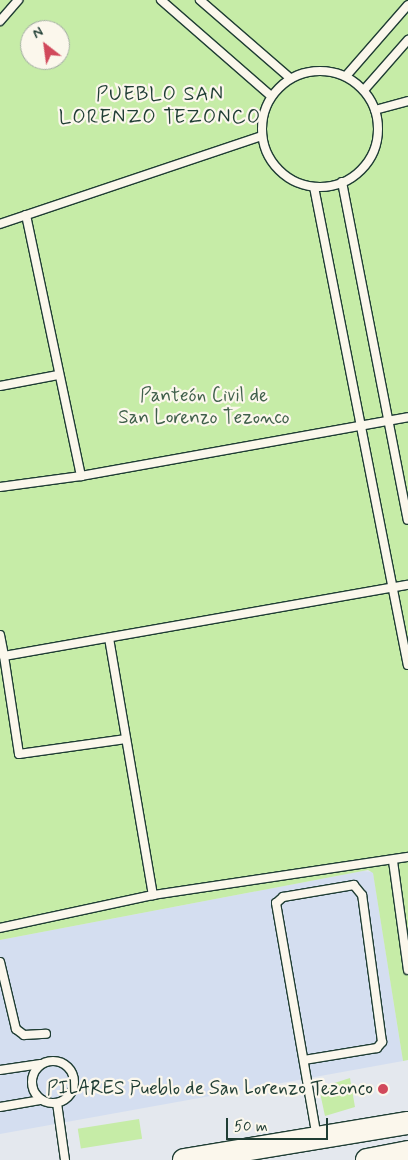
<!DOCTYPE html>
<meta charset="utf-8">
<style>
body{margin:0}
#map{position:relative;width:408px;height:1160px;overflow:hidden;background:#e4e8ee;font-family:Mynerve,sans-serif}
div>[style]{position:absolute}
.built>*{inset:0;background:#d4def0}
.green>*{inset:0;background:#c6eca7;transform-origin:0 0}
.roads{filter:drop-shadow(1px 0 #1f3d34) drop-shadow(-1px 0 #1f3d34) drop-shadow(0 1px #1f3d34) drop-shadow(0 -1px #1f3d34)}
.service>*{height:8px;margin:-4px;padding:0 4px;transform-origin:4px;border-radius:4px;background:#fbf7ec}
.service>.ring{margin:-4px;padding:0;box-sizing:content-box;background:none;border:8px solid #fbf7ec;border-radius:50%}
.secondary>*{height:22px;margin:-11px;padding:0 11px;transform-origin:11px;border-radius:11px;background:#fbf7ec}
.dots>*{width:14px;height:14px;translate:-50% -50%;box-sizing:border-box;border:2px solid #fbf7ec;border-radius:50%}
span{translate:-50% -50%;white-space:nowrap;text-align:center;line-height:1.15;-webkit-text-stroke:4.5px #fbf7ec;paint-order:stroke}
.park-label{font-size:19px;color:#40604b}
.poi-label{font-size:19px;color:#1f3d34}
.right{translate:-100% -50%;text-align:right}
.neighbourhood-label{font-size:20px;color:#1f3d34;letter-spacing:1px}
.north{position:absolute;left:20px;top:20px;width:50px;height:50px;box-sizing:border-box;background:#fbf7ec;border:1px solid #a3ada2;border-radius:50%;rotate:330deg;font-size:14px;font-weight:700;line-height:20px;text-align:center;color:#1f3d34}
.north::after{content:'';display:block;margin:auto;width:18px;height:22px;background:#d1495b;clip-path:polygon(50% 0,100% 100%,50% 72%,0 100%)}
.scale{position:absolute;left:226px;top:1118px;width:102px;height:22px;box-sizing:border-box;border:2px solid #1f3d34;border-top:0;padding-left:6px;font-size:15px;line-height:18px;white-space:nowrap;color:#1f3d34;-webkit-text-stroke:4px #fbf7ec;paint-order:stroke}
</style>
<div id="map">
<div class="built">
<div style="clip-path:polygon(363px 871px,373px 872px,403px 1061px,0 1134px,0 940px)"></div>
</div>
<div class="green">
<div style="clip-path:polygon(evenodd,0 0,408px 0,408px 1060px,403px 1061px,373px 873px,368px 870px,0 940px,0 0,30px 30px,60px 30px,60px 60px,30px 60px,30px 30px)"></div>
<div style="clip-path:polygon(350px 1078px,355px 1107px,325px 1116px,319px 1088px)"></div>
<div style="left:139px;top:1119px;width:20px;height:62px;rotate:81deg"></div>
</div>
<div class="roads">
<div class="service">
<div style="left:161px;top:0;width:146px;rotate:41.1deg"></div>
<div style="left:200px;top:0;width:119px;rotate:40.9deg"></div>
<div style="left:0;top:21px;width:28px;rotate:-49deg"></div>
<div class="ring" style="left:262px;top:71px;width:108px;height:108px"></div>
<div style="left:346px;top:76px;width:94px;rotate:-48.9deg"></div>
<div style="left:364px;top:90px;width:67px;rotate:-48.7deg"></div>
<div style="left:375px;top:110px;width:34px;rotate:-15deg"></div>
<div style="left:342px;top:182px;width:344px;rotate:79deg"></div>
<div style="left:314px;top:187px;width:487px;rotate:78.9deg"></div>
<div style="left:26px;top:215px;width:267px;rotate:78.1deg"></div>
<div style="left:81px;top:476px;width:332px;rotate:-10.2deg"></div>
<div style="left:0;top:224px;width:276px;rotate:-18.6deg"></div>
<div style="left:0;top:386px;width:59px;rotate:-10.7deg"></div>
<div style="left:0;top:487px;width:82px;rotate:-7.7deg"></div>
<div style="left:0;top:635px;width:21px;rotate:79deg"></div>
<div style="left:4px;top:656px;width:410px;rotate:-10deg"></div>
<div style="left:109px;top:638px;width:261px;rotate:80.3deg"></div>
<div style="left:4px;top:656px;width:99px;rotate:81.3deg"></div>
<div style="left:19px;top:754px;width:108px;rotate:-8deg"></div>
<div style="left:393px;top:861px;width:110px;rotate:82.2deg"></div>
<div style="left:0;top:928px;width:157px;rotate:-12.2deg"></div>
<div style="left:153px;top:895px;width:258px;rotate:-8.5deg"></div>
<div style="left:0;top:962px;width:69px;rotate:76.6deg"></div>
<div style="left:16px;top:1029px;width:10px;rotate:37deg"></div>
<div style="left:24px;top:1035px;width:22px;rotate:-3deg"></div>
<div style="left:304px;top:1060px;width:74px;rotate:-9.3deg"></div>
<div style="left:377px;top:1048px;width:8px;rotate:-50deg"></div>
<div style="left:382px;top:1042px;width:148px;rotate:-97.7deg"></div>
<div style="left:362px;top:895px;width:13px;rotate:-129deg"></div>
<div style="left:354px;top:885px;width:72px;rotate:170.4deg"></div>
<div style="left:283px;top:897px;width:9px;rotate:139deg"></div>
<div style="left:276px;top:903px;width:238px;rotate:80.1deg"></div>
<div class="ring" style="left:32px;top:1061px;width:34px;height:34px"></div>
<div style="left:0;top:1070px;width:41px;rotate:-8.3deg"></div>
<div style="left:57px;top:1103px;width:58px;rotate:82deg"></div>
<div style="left:0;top:1107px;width:42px;rotate:-9.7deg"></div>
</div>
<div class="secondary">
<div style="left:184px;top:1160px;width:227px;rotate:-9.4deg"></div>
<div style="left:367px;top:1160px;width:42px;rotate:-11deg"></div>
</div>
</div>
<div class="dots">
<div style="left:383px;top:1089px;background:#d1495b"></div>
</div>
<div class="park-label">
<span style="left:204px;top:407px">Panteón Civil de<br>San Lorenzo Tezonco</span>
</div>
<div class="poi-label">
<span class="right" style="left:373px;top:1089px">PILARES Pueblo de San Lorenzo Tezonco</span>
</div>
<div class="neighbourhood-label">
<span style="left:160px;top:106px">PUEBLO SAN<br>LORENZO TEZONCO</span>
</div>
<div class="north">N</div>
<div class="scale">50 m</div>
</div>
